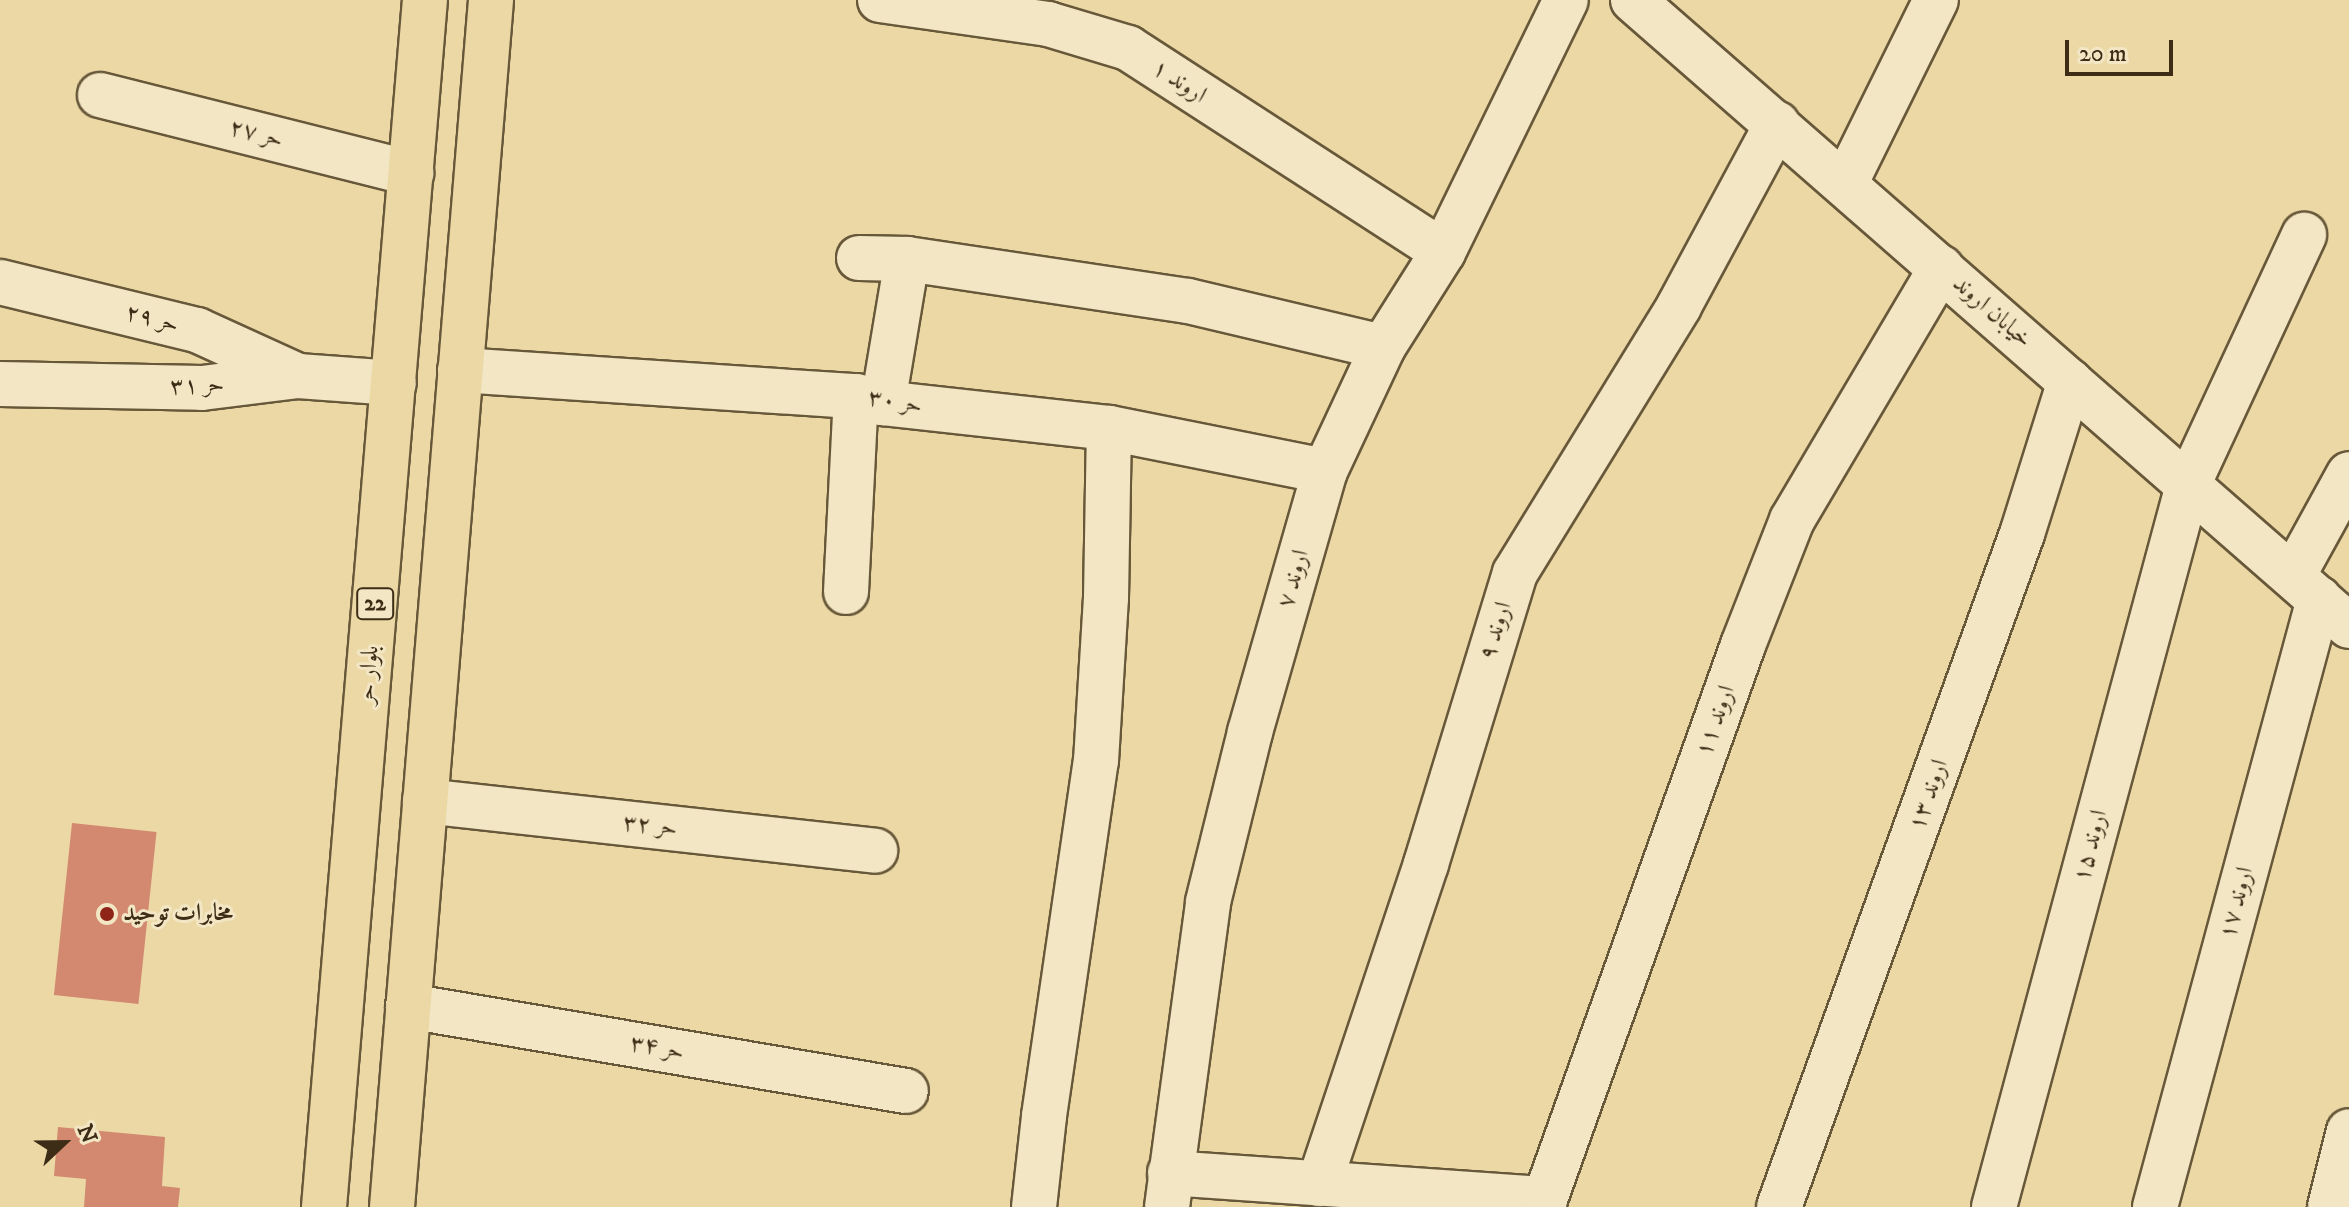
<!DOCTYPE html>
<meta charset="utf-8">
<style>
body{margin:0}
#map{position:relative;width:2349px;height:1207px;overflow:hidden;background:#ebd8a5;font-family:"IM FELL DW Pica",Amiri,serif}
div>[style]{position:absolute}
.building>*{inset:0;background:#d3896f;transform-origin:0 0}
.roads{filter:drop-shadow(2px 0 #68583a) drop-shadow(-2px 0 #68583a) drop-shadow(0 2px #68583a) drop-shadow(0 -2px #68583a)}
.minor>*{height:44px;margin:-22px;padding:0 22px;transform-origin:22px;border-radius:22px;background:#f2e6c4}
.major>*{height:44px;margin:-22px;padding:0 22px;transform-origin:22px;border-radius:22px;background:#ebd8a5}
.dots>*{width:22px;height:22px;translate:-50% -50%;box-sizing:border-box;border:4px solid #f2e6c4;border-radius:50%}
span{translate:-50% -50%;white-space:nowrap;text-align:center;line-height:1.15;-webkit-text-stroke:6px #f2e6c4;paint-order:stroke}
.shield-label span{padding:2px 6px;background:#f2e6c4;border:2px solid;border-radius:6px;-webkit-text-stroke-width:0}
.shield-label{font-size:22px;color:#3d2d17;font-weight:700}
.street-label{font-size:24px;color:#3d2d17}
.poi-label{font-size:24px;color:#3d2d17;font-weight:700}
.left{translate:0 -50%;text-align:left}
.north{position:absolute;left:24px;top:1103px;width:80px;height:80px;-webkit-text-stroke:6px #f2e6c4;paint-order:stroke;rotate:68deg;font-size:22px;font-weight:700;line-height:32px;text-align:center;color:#3d2d17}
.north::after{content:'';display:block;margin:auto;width:28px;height:36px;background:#3d2d17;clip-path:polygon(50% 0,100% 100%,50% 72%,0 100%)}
.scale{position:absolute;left:2065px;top:40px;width:108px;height:36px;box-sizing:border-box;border:4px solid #3d2d17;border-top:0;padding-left:10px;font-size:24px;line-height:28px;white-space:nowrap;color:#3d2d17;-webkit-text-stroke:6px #f2e6c4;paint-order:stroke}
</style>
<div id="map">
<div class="building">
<div style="left:72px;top:823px;width:85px;height:173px;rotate:6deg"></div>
<div style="clip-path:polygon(58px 1127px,165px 1137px,162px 1186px,180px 1188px,178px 1207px,84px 1207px,86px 1179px,54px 1176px)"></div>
</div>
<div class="roads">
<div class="minor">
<div style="left:880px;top:0;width:170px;rotate:8.1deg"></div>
<div style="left:1048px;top:24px;width:84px;rotate:16.7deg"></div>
<div style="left:1128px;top:48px;width:375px;rotate:32.9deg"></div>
<div style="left:1633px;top:0;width:951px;rotate:41.16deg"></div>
<div style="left:100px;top:95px;width:321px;rotate:14.1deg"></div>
<div style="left:1845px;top:184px;width:205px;rotate:-63.7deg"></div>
<div style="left:859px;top:258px;width:48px;rotate:1.2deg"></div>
<div style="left:907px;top:259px;width:284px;rotate:8.5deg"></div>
<div style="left:1188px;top:301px;width:200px;rotate:13.3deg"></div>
<div style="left:0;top:282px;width:203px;rotate:13.7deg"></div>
<div style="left:197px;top:330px;width:111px;rotate:24.5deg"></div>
<div style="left:460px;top:370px;width:397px;rotate:3.8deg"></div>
<div style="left:856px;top:396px;width:28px;rotate:15deg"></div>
<div style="left:883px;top:403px;width:227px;rotate:6.3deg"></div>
<div style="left:1109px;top:428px;width:220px;rotate:11.3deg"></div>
<div style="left:0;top:384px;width:202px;rotate:1.1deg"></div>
<div style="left:202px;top:388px;width:97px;rotate:-7.1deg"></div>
<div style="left:298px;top:376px;width:96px;rotate:4.2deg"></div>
<div style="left:883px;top:403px;width:146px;rotate:-80.5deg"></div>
<div style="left:2293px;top:576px;width:116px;rotate:-61.2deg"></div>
<div style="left:846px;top:592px;width:196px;rotate:-87.1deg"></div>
<div style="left:425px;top:801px;width:453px;rotate:6.3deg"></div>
<div style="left:408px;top:1006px;width:505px;rotate:9.69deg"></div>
<div style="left:1170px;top:1173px;width:376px;rotate:4deg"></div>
<div style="left:1545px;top:1199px;width:588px;rotate:-70.33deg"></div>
<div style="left:1743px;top:645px;width:134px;rotate:-68.6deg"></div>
<div style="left:1792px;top:520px;width:293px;rotate:-59.4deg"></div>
<div style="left:1319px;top:1184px;width:337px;rotate:-71.5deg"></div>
<div style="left:1426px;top:864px;width:304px;rotate:-73deg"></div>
<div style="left:1515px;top:573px;width:313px;rotate:-58.4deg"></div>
<div style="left:1679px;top:306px;width:207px;rotate:-61.7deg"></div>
<div style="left:1034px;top:1207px;width:92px;rotate:-83.7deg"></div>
<div style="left:1044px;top:1116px;width:359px;rotate:-81.7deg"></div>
<div style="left:1096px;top:761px;width:163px;rotate:-86.5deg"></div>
<div style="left:1106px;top:598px;width:170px;rotate:-89deg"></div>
<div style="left:1167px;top:1207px;width:308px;rotate:-82.3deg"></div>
<div style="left:1208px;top:902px;width:175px;rotate:-76.1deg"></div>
<div style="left:1250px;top:732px;width:272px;rotate:-74deg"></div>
<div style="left:1325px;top:471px;width:137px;rotate:-64.9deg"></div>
<div style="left:1383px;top:347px;width:112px;rotate:-57.7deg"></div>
<div style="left:1443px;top:252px;width:280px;rotate:-64deg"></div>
<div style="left:1779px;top:1207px;width:716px;rotate:-70.15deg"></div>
<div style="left:2022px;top:534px;width:160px;rotate:-72.6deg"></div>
<div style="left:1994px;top:1207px;width:748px;rotate:-74.96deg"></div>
<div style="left:2188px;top:485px;width:276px;rotate:-65.1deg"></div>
<div style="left:2155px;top:1207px;width:630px;rotate:-74.9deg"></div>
<div style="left:2330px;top:1207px;width:78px;rotate:-76deg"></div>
</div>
<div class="major">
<div style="left:324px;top:1207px;width:1211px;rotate:-85.22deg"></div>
<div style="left:392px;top:1207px;width:1211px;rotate:-85.31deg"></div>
</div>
</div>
<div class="dots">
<div style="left:107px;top:914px;background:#8f2418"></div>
</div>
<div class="shield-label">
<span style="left:375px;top:604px">22</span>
</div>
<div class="street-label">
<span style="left:1179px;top:82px;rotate:33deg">اروند ۱</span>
<span style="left:256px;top:134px;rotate:14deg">حر ۲۷</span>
<span style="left:1992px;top:312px;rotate:41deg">خیابان اروند</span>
<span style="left:152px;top:319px;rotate:14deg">حر ۲۹</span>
<span style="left:197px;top:386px;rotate:-3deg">حر ۳۱</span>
<span style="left:895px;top:402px;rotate:9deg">حر ۳۰</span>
<span style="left:1294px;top:579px;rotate:-74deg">اروند ۷</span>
<span style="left:1496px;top:631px;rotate:-72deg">اروند ۹</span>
<span style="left:369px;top:675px;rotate:-85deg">بلوار حر</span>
<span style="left:1716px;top:721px;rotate:-70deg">اروند ۱۱</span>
<span style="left:1929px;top:795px;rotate:-70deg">اروند ۱۳</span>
<span style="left:650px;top:826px;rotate:6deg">حر ۳۲</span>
<span style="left:2091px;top:846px;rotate:-75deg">اروند ۱۵</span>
<span style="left:2237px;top:903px;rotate:-75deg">اروند ۱۷</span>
<span style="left:657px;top:1048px;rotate:10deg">حر ۳۴</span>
</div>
<div class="poi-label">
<span class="left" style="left:123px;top:914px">مخابرات توحید</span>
</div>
<div class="north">N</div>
<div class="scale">20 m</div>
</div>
